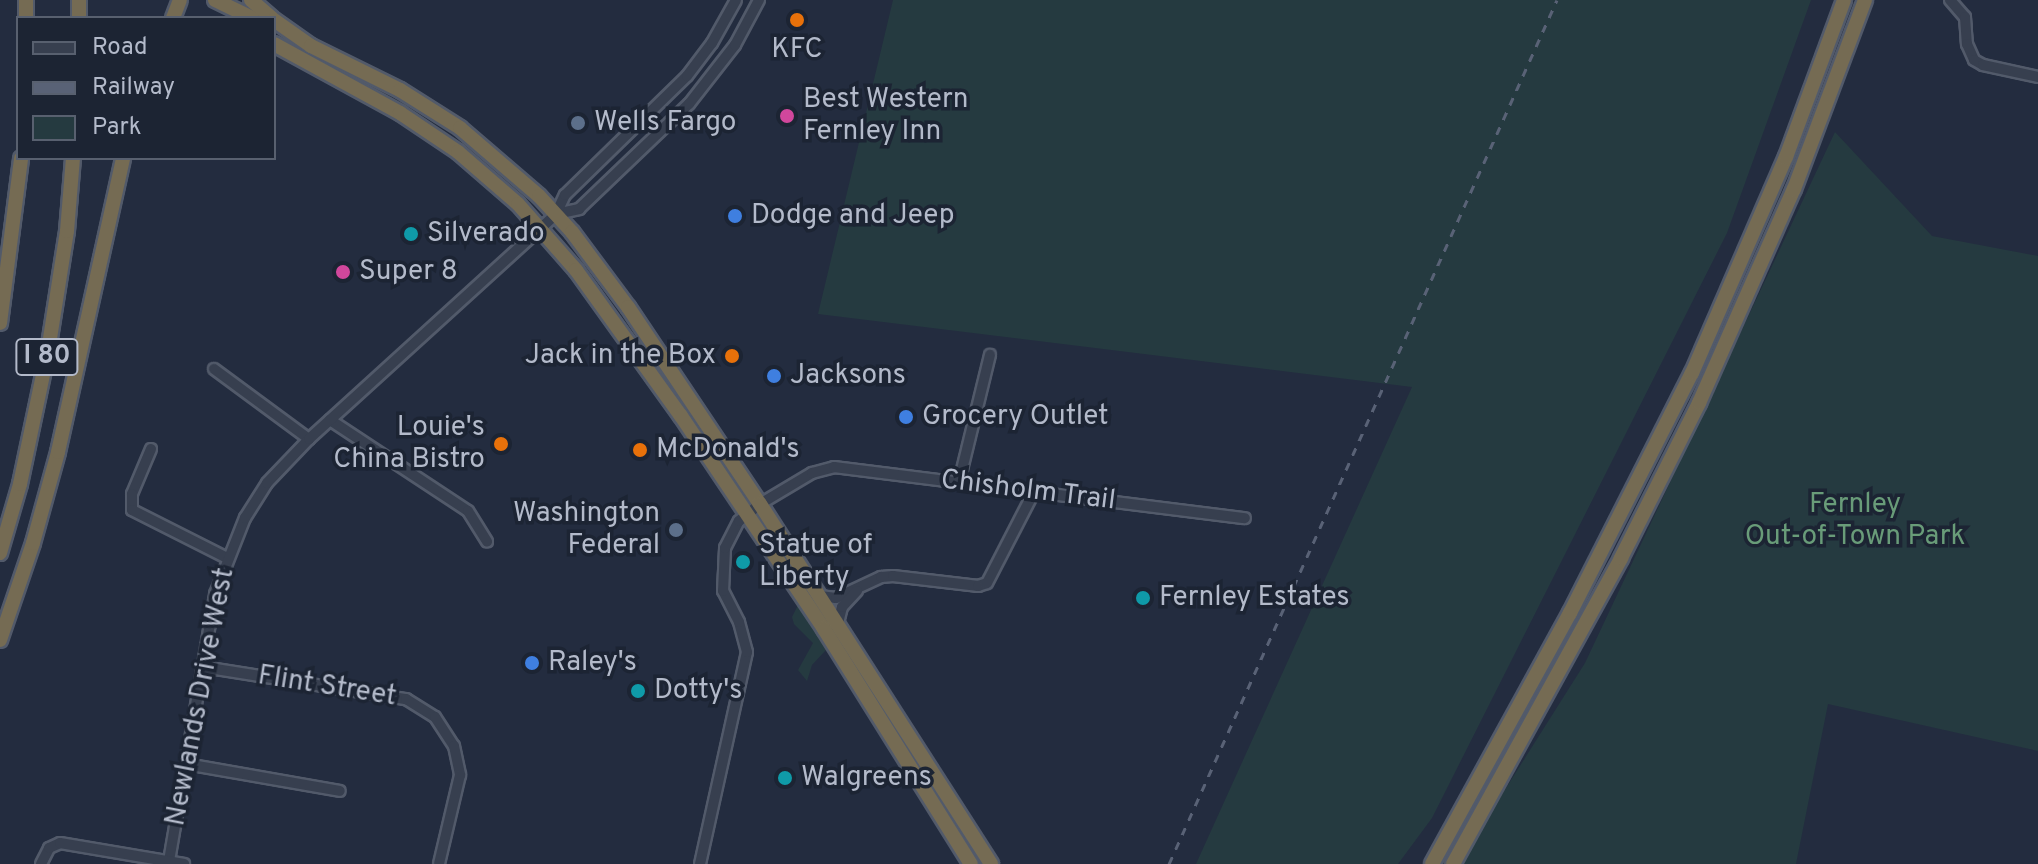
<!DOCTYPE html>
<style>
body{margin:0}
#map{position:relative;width:2038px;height:864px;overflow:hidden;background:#232c3f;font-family:Overpass,sans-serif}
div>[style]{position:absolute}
.green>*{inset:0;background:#253a40}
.roads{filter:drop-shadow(2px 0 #525a6a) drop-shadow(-2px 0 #525a6a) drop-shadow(0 2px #525a6a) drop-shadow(0 -2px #525a6a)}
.minor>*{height:10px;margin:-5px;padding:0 5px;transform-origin:5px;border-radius:5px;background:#373f4f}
.highway>*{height:14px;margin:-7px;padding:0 7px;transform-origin:7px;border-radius:7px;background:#756b53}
.rail>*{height:3px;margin-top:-1.5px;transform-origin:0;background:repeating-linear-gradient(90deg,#596276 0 8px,transparent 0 16px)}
.dots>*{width:22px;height:22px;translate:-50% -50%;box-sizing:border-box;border:4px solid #1c2433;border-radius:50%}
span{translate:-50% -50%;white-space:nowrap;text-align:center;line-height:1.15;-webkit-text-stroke:7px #1c2433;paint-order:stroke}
.shield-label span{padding:2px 6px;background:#1c2433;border:2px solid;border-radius:6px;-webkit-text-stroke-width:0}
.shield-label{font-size:26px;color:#b3baca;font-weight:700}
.poi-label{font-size:28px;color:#b3baca}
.left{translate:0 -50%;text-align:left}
.right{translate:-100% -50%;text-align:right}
.street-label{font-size:28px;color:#b3baca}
.park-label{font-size:28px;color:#699c79}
.legend{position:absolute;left:16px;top:16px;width:260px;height:144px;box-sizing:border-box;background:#1c2433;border:2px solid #58606f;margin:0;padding:10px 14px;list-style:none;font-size:24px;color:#b3baca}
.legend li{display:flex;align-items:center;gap:16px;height:40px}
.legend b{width:40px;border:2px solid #58606f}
</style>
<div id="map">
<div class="green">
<div style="clip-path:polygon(893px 0,1811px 0,1727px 233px,1432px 818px,1398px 864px,1196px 864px,1412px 387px,818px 314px)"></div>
<div style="clip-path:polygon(1835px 132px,1932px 236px,2038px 256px,2038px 751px,1828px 704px,1796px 864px,1458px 864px,1585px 663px)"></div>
<div style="clip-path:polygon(798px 605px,826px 650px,812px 665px,807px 681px,798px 670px,813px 643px,794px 624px,792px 617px)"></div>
</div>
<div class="roads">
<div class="minor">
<div style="left:1950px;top:0;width:23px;rotate:49deg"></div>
<div style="left:1965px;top:17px;width:27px;rotate:86deg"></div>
<div style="left:1967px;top:44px;width:17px;rotate:66deg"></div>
<div style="left:1974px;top:60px;width:10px;rotate:29deg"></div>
<div style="left:1983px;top:65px;width:56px;rotate:12.3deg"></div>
<div style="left:556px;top:214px;width:24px;rotate:-12deg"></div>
<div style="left:579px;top:209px;width:152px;rotate:-43.7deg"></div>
<div style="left:689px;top:104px;width:75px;rotate:-52.1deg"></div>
<div style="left:735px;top:45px;width:51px;rotate:-61.9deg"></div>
<div style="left:214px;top:369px;width:118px;rotate:36.4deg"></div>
<div style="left:330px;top:420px;width:165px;rotate:33.4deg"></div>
<div style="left:468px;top:511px;width:36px;rotate:58deg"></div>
<div style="left:151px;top:449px;width:49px;rotate:112.9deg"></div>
<div style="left:132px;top:494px;width:16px;rotate:90deg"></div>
<div style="left:132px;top:510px;width:106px;rotate:26.8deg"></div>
<div style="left:959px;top:482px;width:131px;rotate:-76.3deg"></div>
<div style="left:820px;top:596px;width:16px;rotate:7deg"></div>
<div style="left:836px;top:598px;width:50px;rotate:-25deg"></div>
<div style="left:881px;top:577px;width:12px;rotate:-5deg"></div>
<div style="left:893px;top:576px;width:86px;rotate:6.7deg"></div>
<div style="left:978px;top:586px;width:9px;rotate:-18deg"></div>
<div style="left:987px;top:583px;width:102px;rotate:-62.7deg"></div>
<div style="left:838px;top:623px;width:16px;rotate:-76deg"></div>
<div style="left:842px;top:607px;width:22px;rotate:-47deg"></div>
<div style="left:203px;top:667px;width:206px;rotate:9deg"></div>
<div style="left:406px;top:699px;width:34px;rotate:32deg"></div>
<div style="left:435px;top:717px;width:35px;rotate:57deg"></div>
<div style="left:454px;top:746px;width:30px;rotate:78deg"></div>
<div style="left:460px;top:775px;width:91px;rotate:103.3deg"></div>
<div style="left:186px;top:764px;width:156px;rotate:9.9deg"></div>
<div style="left:169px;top:861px;width:271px;rotate:-80.2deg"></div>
<div style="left:215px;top:594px;width:82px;rotate:-68.5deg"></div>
<div style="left:245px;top:518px;width:41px;rotate:-57.8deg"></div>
<div style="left:267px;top:483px;width:61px;rotate:-46.3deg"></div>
<div style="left:309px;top:439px;width:334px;rotate:-42.3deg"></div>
<div style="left:556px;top:214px;width:21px;rotate:-65deg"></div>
<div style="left:565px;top:195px;width:170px;rotate:-44.3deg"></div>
<div style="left:687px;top:76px;width:41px;rotate:-52.9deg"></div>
<div style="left:712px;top:43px;width:49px;rotate:-60.8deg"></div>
<div style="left:41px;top:864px;width:18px;rotate:-63deg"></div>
<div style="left:49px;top:848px;width:12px;rotate:-24deg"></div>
<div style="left:60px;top:843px;width:126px;rotate:9.6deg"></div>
<div style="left:700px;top:864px;width:217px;rotate:-77.5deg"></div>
<div style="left:747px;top:652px;width:31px;rotate:-105deg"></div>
<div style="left:739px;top:622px;width:35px;rotate:-117deg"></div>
<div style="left:723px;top:591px;width:43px;rotate:-87.3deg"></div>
<div style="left:725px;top:548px;width:30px;rotate:-63deg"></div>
<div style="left:739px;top:521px;width:27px;rotate:-39deg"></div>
<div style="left:760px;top:504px;width:61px;rotate:-30.8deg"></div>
<div style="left:812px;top:473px;width:23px;rotate:-15deg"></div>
<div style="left:834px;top:467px;width:414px;rotate:7.1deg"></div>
</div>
<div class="highway">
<div style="left:26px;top:0;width:18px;rotate:90deg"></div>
<div style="left:79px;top:0;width:18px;rotate:90deg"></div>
<div style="left:215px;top:0;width:41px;rotate:25.9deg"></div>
<div style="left:251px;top:0;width:28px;rotate:41deg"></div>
<div style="left:173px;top:18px;width:19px;rotate:-69deg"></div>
<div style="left:274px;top:20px;width:45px;rotate:35.1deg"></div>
<div style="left:311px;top:46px;width:99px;rotate:26.3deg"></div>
<div style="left:400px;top:90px;width:71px;rotate:32.3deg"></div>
<div style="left:460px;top:128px;width:104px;rotate:40.7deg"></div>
<div style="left:539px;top:196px;width:49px;rotate:47.5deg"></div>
<div style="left:572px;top:232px;width:94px;rotate:53.3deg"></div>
<div style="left:628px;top:307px;width:237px;rotate:56.2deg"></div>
<div style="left:760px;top:504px;width:428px;rotate:57.3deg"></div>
<div style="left:274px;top:44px;width:144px;rotate:28.7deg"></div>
<div style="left:400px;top:113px;width:70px;rotate:33.9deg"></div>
<div style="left:458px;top:152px;width:79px;rotate:40.9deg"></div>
<div style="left:518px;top:204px;width:88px;rotate:48.7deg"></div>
<div style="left:576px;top:270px;width:180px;rotate:54.3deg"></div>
<div style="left:681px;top:416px;width:257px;rotate:56.1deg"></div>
<div style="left:824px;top:629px;width:277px;rotate:58deg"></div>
<div style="left:0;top:323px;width:166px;rotate:-82.7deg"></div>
<div style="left:0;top:553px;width:72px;rotate:-73.8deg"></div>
<div style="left:20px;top:484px;width:136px;rotate:-78.1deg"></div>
<div style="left:48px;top:351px;width:121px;rotate:-81deg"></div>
<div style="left:67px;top:231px;width:73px;rotate:-85.3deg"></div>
<div style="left:0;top:640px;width:102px;rotate:-71.2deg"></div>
<div style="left:33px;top:543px;width:94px;rotate:-74.6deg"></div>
<div style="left:58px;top:452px;width:301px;rotate:-77.5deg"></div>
<div style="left:1432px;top:864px;width:286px;rotate:-61.2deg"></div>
<div style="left:1570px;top:613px;width:269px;rotate:-63.1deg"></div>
<div style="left:1692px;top:373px;width:236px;rotate:-66.5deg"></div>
<div style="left:1786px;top:157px;width:167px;rotate:-69.7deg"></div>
<div style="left:1453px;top:864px;width:349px;rotate:-61.2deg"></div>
<div style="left:1621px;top:558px;width:174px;rotate:-63.3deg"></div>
<div style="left:1699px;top:403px;width:234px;rotate:-66.1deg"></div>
<div style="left:1794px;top:189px;width:202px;rotate:-69.4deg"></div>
</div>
</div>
<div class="rail">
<div style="left:1169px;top:864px;width:947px;rotate:-65.82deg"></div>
</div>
<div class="dots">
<div style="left:797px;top:20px;background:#e8710a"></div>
<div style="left:787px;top:116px;background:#d1479c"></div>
<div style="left:578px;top:123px;background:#5c6f8a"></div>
<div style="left:735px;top:216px;background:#3f7fe0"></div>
<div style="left:411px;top:234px;background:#0f9aa8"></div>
<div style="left:343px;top:272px;background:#d1479c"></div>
<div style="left:732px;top:356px;background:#e8710a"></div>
<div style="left:774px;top:376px;background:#3f7fe0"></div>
<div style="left:906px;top:417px;background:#3f7fe0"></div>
<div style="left:501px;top:444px;background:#e8710a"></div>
<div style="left:640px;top:450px;background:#e8710a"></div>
<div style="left:676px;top:530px;background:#5c6f8a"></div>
<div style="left:743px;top:562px;background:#0f9aa8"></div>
<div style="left:1143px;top:598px;background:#0f9aa8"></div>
<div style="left:532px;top:663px;background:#3f7fe0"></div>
<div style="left:638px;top:691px;background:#0f9aa8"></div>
<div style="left:785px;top:778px;background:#0f9aa8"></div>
</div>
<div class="shield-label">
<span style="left:47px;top:357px">I 80</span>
</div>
<div class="poi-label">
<span style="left:797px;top:50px">KFC</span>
<span class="left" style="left:803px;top:116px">Best Western<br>Fernley Inn</span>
<span class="left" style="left:594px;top:123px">Wells Fargo</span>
<span class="left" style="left:751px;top:216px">Dodge and Jeep</span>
<span class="left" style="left:427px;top:234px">Silverado</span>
<span class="left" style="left:359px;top:272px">Super 8</span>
<span class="right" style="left:716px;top:356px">Jack in the Box</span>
<span class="left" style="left:790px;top:376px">Jacksons</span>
<span class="left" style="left:922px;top:417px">Grocery Outlet</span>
<span class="right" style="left:485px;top:444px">Louie's<br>China Bistro</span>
<span class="left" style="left:656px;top:450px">McDonald's</span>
<span class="right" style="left:660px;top:530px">Washington<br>Federal</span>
<span class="left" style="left:759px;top:562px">Statue of<br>Liberty</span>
<span class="left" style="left:1159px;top:598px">Fernley Estates</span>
<span class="left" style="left:548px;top:663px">Raley's</span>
<span class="left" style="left:654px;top:691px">Dotty's</span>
<span class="left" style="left:801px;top:778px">Walgreens</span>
</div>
<div class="street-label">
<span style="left:1028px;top:491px;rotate:7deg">Chisholm Trail</span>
<span style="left:327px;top:687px;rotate:9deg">Flint Street</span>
<span style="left:201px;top:697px;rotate:-79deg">Newlands Drive West</span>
</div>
<div class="park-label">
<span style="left:1855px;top:521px">Fernley<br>Out-of-Town Park</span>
</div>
<ul class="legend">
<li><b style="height:10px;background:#373f4f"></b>Road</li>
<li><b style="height:10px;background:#596276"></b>Railway</li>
<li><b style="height:22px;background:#253a40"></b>Park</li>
</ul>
</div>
